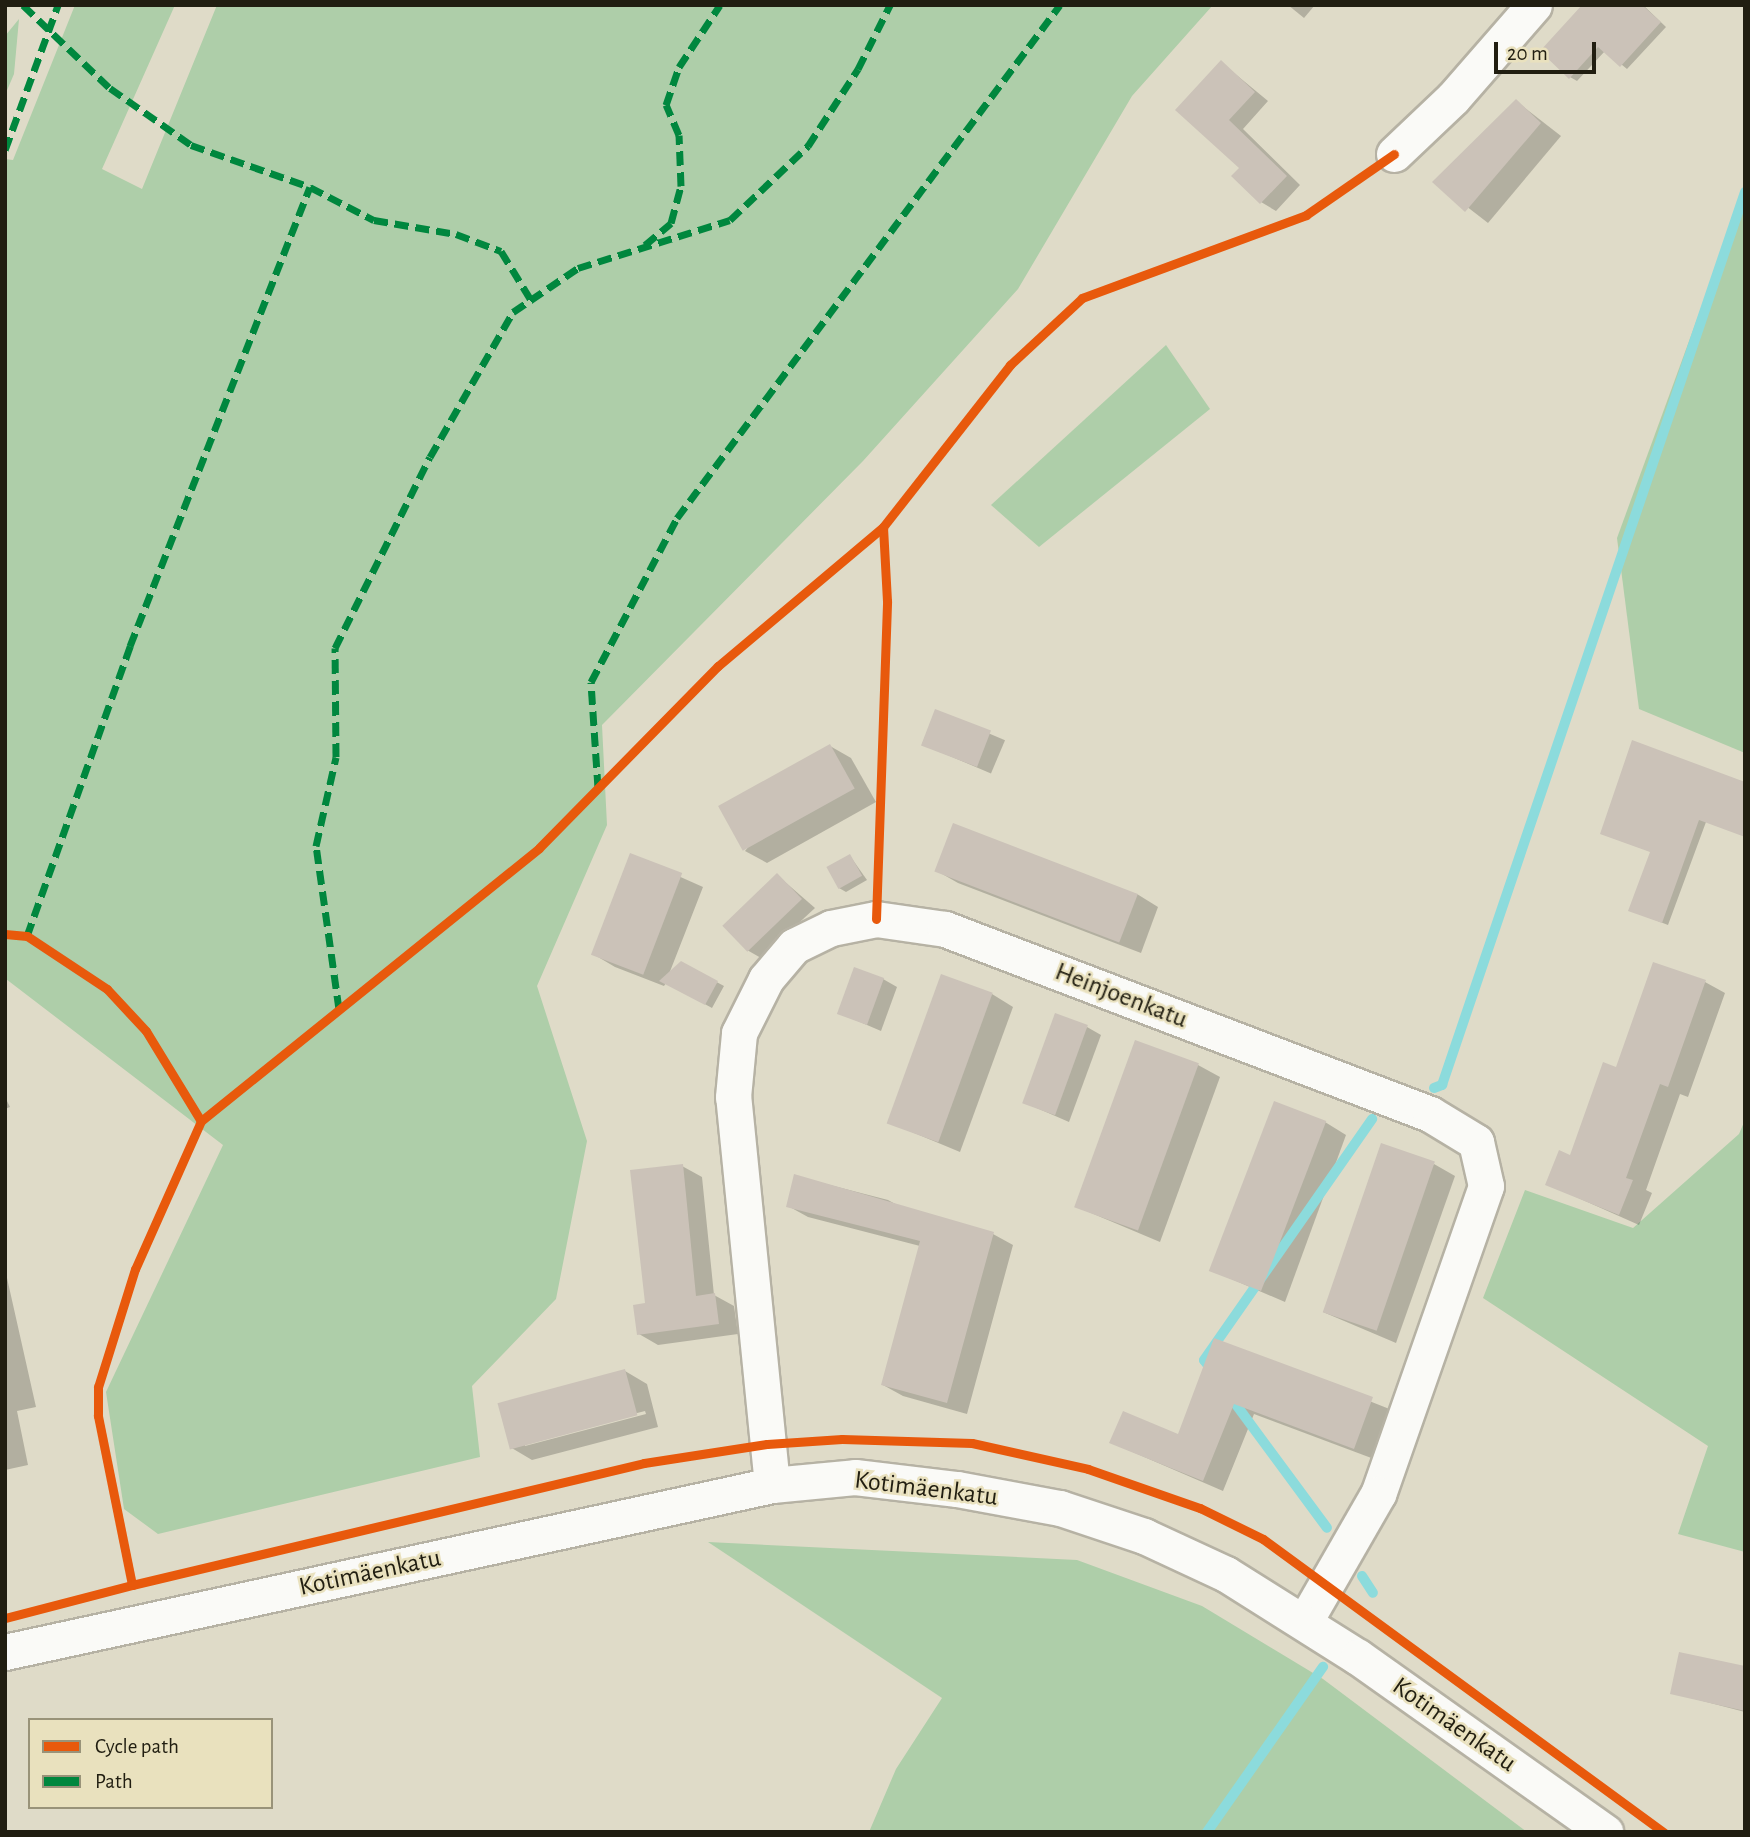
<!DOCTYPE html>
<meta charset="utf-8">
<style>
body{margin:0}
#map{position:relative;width:1750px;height:1837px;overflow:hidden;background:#dfdbc8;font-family:"Alegreya Sans",sans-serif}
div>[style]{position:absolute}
.green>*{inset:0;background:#aecea9}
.shadow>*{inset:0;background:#0003;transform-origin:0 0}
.stream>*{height:10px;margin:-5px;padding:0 5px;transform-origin:5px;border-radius:5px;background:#8cdbdc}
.building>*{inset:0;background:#cbc2b8;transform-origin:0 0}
.roads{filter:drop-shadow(2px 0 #b6b2a4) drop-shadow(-2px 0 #b6b2a4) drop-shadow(0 2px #b6b2a4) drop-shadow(0 -2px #b6b2a4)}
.minor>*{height:35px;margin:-17.5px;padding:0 17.5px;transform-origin:17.5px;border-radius:17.5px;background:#fafaf7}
.quiet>*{height:7px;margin-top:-3.5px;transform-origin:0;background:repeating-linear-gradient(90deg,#00873e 0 14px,transparent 0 21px)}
.cycleway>*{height:9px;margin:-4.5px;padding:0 4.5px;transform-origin:4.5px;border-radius:4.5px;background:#e8590c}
span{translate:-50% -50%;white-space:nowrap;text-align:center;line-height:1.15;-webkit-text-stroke:5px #e9e1be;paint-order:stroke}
.street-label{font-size:26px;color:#211e11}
.frame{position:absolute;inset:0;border:7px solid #211e11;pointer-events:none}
.legend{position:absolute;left:28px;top:1718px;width:245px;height:91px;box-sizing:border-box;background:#e9e1be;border:2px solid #999379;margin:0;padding:9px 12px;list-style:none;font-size:21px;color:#211e11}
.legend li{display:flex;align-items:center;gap:14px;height:35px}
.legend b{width:35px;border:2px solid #999379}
.scale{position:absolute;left:1494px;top:42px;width:102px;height:32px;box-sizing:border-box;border:4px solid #211e11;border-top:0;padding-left:9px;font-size:21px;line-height:24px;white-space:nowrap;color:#211e11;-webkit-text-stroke:5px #e9e1be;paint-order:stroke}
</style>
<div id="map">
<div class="green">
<div style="clip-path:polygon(75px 5px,175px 5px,102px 169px,142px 189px,217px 5px,1213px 5px,1132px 96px,1018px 289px,863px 461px,602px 725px,607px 825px,537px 986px,587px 1141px,556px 1299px,472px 1386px,480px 1457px,158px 1534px,124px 1509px,106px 1392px,223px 1145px,6px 979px,5px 159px,13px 160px)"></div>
<div style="clip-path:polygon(19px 19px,14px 74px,5px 95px,5px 36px)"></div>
<div style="clip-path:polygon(1745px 188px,1745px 753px,1639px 709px,1617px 538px)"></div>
<div style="clip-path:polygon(1166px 345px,1210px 409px,1039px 547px,991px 505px)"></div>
<div style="clip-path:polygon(1745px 1120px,1745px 1552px,1678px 1534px,1708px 1446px,1483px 1298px,1525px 1190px,1633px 1228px,1739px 1134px)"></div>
<div style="clip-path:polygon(708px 1542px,1077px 1560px,1202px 1606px,1323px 1679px,1527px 1832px,869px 1832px,896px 1769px,942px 1698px)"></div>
</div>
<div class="shadow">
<div style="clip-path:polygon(1288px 5px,1315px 5px,1304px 18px)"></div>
<div style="clip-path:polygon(1585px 5px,1643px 5px,1666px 27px,1627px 69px,1605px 51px,1577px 81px,1570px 77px)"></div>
<div style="clip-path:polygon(1222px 63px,1268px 101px,1243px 129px,1300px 185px,1276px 211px,1261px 202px,1241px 168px,1178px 110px)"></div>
<div style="clip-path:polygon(1516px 101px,1561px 136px,1488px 223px,1435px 182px)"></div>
<div style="left:936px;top:711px;width:75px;height:36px;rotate:23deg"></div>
<div style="clip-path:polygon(1633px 742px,1706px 822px,1668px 925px,1637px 913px,1652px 852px,1602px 834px)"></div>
<div style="clip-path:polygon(830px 746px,851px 758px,876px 802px,767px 863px,745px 851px)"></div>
<div style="clip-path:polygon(631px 855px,703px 887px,669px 974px,681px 963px,724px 986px,712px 1008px,666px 983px,664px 986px,615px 967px,593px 954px)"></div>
<div style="clip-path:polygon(850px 856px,867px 880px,846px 892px,839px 888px)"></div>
<div style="clip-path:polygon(937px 871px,1137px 894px,1158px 907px,1141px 953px,958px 883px)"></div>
<div style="clip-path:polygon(777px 875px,815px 908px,761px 958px,747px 950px)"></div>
<div style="clip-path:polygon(883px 979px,897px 987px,881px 1031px,839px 1013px)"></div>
<div style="clip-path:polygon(1705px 982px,1725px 993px,1688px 1097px,1680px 1094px,1646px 1190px,1652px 1193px,1639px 1225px,1547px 1184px,1571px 1157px,1617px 1069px)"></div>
<div style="clip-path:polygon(992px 994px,1013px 1007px,960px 1152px,888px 1122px)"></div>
<div style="clip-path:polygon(1087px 1027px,1101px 1035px,1069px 1122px,1023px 1102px)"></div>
<div style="clip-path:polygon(1198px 1065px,1220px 1077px,1160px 1242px,1077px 1207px)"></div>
<div style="clip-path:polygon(5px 1097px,10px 1107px,5px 1109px)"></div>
<div style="clip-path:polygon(1325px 1122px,1346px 1135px,1285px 1302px,1213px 1271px)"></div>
<div style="clip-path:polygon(1434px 1164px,1455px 1176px,1396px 1343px,1323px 1312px)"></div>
<div style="clip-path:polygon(682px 1166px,702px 1177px,714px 1295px,734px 1306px,738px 1334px,658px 1345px,639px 1334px)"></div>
<div style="clip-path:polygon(795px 1176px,888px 1200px,906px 1210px,993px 1234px,1013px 1245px,967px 1414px,903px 1396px,883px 1385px,920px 1246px,808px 1217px,788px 1206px)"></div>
<div style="clip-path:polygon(5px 1269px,36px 1407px,17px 1411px,28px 1465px,5px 1470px)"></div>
<div style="clip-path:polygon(1215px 1340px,1392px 1410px,1374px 1459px,1254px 1414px,1223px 1491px,1112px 1443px,1179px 1436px)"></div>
<div style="clip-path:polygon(evenodd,625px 1371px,647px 1384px,658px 1427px,532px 1460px,510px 1447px,625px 1371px,645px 1411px,646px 1414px,525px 1446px,525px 1442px,645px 1411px)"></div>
<div style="clip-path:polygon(1745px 1668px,1745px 1712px,1672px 1693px)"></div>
</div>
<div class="stream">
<div style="left:1434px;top:1088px;width:9px;rotate:-21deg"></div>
<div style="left:1442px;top:1085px;width:943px;rotate:-71.26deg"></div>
<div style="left:1214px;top:1373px;width:16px;rotate:-128deg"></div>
<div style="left:1204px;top:1360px;width:294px;rotate:-55.1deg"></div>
<div style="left:1229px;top:1395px;width:165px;rotate:53.6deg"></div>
<div style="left:1362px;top:1576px;width:20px;rotate:57deg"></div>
<div style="left:1207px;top:1832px;width:202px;rotate:-54.9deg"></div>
</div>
<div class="building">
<div style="clip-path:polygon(1582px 5px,1642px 5px,1661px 22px,1620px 67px,1598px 47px,1569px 79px,1540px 51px)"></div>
<div style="clip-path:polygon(1221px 60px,1255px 92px,1229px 120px,1287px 176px,1260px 204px,1231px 176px,1239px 168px,1175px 110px)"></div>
<div style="clip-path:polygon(1516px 99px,1541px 123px,1465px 212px,1432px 182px)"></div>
<div style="left:935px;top:709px;width:60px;height:39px;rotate:21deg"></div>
<div style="clip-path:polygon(1632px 740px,1745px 782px,1745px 837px,1699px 820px,1662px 923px,1628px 911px,1650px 852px,1600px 834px)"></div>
<div style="left:830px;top:744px;width:51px;height:128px;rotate:61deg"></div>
<div style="left:953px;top:823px;width:198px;height:52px;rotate:21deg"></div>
<div style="left:630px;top:853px;width:56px;height:109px;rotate:21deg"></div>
<div style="left:850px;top:854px;width:25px;height:27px;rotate:61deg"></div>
<div style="left:777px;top:873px;width:36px;height:76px;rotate:46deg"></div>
<div style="clip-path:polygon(681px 961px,718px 981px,705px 1005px,659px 981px)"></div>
<div style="clip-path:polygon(1653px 962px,1706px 980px,1668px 1087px,1660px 1084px,1626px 1178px,1633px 1180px,1619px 1215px,1545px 1185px,1559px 1150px,1570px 1155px,1603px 1062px,1616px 1067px)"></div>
<div style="left:854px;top:967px;width:32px;height:50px;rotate:20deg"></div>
<div style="left:941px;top:974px;width:55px;height:159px;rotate:20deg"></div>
<div style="left:1055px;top:1013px;width:35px;height:96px;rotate:20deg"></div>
<div style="left:1135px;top:1040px;width:68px;height:178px;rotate:20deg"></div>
<div style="left:1274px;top:1101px;width:56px;height:182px;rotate:21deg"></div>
<div style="left:1381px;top:1143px;width:57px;height:179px;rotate:19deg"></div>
<div style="clip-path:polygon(683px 1164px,696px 1296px,715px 1293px,719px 1324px,637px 1335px,633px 1305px,645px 1303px,630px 1170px)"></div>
<div style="clip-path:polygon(794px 1174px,994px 1232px,947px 1403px,881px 1385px,920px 1241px,786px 1207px)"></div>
<div style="clip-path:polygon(1214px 1338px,1373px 1397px,1354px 1449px,1234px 1404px,1203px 1481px,1109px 1443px,1123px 1411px,1178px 1434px)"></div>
<div style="left:625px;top:1369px;width:48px;height:132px;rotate:75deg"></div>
<div style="clip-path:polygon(1679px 1652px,1745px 1666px,1745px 1711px,1670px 1694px)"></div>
</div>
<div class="roads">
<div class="minor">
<div style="left:1394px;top:154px;width:81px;rotate:-43.5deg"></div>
<div style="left:1453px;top:98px;width:123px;rotate:-48.9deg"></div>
<div style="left:772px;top:1485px;width:390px;rotate:-95.7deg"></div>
<div style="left:733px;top:1097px;width:64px;rotate:-84.6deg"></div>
<div style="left:739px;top:1033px;width:60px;rotate:-63.4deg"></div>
<div style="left:766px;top:979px;width:43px;rotate:-49.7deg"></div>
<div style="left:794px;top:946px;width:41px;rotate:-25.9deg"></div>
<div style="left:831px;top:928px;width:46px;rotate:-11.3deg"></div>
<div style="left:876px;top:919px;width:70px;rotate:8.2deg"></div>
<div style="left:945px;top:929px;width:519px;rotate:20.88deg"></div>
<div style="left:1430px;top:1114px;width:54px;rotate:31.3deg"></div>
<div style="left:1476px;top:1142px;width:45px;rotate:77.2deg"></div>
<div style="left:1486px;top:1186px;width:326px;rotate:109.3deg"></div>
<div style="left:1378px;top:1494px;width:146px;rotate:119.9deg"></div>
<div style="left:5px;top:1652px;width:785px;rotate:-12.28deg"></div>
<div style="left:772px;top:1485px;width:83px;rotate:-5.5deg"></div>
<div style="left:855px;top:1477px;width:103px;rotate:6.7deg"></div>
<div style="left:957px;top:1489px;width:105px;rotate:10.5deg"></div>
<div style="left:1060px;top:1508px;width:89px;rotate:18.4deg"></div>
<div style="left:1144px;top:1536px;width:90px;rotate:24.9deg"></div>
<div style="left:1226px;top:1574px;width:156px;rotate:32.2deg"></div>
<div style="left:1358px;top:1657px;width:303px;rotate:35.3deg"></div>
</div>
</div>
<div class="quiet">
<div style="left:23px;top:5px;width:120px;rotate:43.7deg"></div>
<div style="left:110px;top:88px;width:99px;rotate:35.1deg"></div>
<div style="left:191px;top:145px;width:126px;rotate:19.4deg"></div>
<div style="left:310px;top:187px;width:72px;rotate:27.3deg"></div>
<div style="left:374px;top:220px;width:83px;rotate:9.7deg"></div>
<div style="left:456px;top:234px;width:48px;rotate:20.7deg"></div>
<div style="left:501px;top:251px;width:57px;rotate:58.5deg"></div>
<div style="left:5px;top:150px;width:154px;rotate:-69.9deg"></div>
<div style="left:645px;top:245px;width:34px;rotate:-40deg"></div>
<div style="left:671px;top:223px;width:38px;rotate:-75deg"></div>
<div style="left:681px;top:186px;width:51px;rotate:-92.2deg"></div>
<div style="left:679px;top:135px;width:33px;rotate:-113deg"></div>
<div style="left:666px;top:105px;width:40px;rotate:-71.1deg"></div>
<div style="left:679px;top:67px;width:74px;rotate:-56.5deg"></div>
<div style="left:598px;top:788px;width:106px;rotate:-93.8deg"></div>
<div style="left:591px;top:682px;width:185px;rotate:-62.3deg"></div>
<div style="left:677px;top:518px;width:640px;rotate:-53.26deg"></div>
<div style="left:27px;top:936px;width:308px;rotate:-70.4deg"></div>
<div style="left:130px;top:646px;width:493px;rotate:-68.6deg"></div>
<div style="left:339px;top:1009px;width:165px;rotate:-98deg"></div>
<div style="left:316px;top:846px;width:91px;rotate:-77.3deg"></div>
<div style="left:336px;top:757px;width:109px;rotate:-90.5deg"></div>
<div style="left:335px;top:648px;width:213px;rotate:-63.6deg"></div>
<div style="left:430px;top:457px;width:167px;rotate:-60.2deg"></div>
<div style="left:513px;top:312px;width:78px;rotate:-34.1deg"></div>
<div style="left:578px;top:268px;width:159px;rotate:-17.5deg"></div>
<div style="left:730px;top:220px;width:108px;rotate:-43.5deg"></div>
<div style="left:808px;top:146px;width:92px;rotate:-57deg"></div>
<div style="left:858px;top:69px;width:72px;rotate:-63.4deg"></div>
</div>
<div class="cycleway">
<div style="left:876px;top:919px;width:318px;rotate:-88deg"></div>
<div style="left:887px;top:601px;width:74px;rotate:-93.1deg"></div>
<div style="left:5px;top:934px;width:22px;rotate:5deg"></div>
<div style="left:27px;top:936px;width:96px;rotate:33.5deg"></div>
<div style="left:107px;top:989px;width:57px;rotate:47.1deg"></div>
<div style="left:146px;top:1031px;width:105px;rotate:58.6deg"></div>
<div style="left:201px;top:1121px;width:162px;rotate:114deg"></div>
<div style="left:135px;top:1269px;width:124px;rotate:107.4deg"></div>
<div style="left:98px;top:1387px;width:29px;rotate:90deg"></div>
<div style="left:98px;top:1416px;width:172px;rotate:78.6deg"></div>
<div style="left:132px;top:1585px;width:131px;rotate:165.4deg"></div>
<div style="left:201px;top:1121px;width:434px;rotate:-38.9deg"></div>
<div style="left:539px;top:848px;width:255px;rotate:-45.5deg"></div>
<div style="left:718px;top:666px;width:216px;rotate:-40.1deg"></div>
<div style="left:883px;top:527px;width:206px;rotate:-51.9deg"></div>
<div style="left:1010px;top:365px;width:98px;rotate:-42.9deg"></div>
<div style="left:1082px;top:298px;width:239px;rotate:-20.3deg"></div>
<div style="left:1306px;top:215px;width:107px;rotate:-34.7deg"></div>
<div style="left:132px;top:1585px;width:526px;rotate:-13.4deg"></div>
<div style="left:644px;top:1463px;width:124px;rotate:-8.8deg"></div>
<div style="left:767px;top:1444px;width:75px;rotate:-3.8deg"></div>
<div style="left:842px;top:1439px;width:130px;rotate:1.8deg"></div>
<div style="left:972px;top:1443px;width:119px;rotate:12.6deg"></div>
<div style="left:1088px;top:1469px;width:119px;rotate:19.2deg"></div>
<div style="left:1200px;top:1508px;width:70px;rotate:26.2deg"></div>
<div style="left:1263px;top:1539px;width:497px;rotate:36.2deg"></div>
</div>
<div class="street-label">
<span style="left:1121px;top:996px;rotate:21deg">Heinjoenkatu</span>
<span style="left:926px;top:1489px;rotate:7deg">Kotimäenkatu</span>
<span style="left:370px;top:1573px;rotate:-12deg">Kotimäenkatu</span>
<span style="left:1454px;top:1725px;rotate:35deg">Kotimäenkatu</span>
</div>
<div class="frame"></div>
<ul class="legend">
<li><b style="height:9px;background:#e8590c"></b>Cycle path</li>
<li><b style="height:9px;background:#00873e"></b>Path</li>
</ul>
<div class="scale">20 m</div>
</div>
